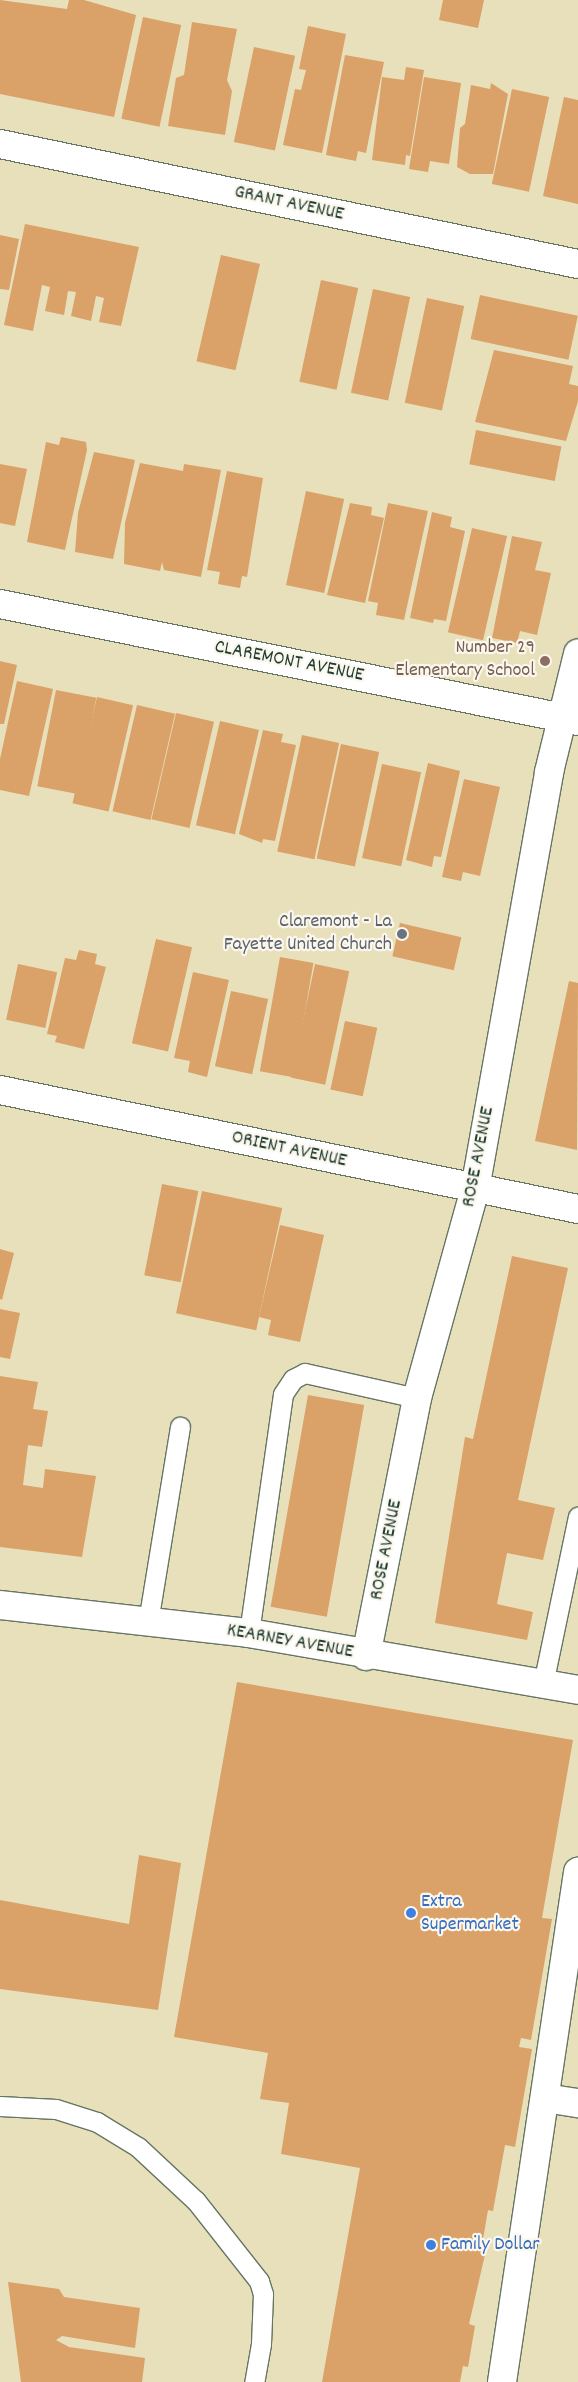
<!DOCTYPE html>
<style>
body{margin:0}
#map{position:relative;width:578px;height:2382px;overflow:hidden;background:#e7e0bb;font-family:Dekko,sans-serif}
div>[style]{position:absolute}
.building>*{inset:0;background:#daa168;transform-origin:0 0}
.roads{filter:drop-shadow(1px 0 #657663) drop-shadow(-1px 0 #657663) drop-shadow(0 1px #657663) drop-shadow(0 -1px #657663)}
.service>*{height:19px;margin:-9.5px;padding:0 9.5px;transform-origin:9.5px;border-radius:9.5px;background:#fff}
.minor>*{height:28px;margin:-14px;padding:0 14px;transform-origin:14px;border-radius:14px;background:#fff}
.dots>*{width:14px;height:14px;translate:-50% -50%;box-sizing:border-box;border:2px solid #fbf7ec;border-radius:50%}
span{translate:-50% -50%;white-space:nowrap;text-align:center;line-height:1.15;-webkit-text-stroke:4.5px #fbf7ec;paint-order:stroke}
.street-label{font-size:20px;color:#1f3d34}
.education-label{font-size:20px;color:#785e54}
.right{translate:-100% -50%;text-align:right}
.worship-label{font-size:20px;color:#5b616d}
.shop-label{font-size:20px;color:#366cbe}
.left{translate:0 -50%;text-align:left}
</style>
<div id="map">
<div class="building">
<div style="clip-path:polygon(0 0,67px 9px,69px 0,84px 0,136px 15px,114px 117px,0 94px)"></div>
<div style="clip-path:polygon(443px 0,484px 0,478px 28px,439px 20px)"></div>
<div style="left:143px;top:17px;width:39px;height:104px;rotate:12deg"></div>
<div style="clip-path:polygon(192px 22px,237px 29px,227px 80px,232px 91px,225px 135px,168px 126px,176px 78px,184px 75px)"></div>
<div style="clip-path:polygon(308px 26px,346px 34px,322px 153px,283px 145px,295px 89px,301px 90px,306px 70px,299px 69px)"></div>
<div style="left:254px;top:47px;width:42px;height:97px;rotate:12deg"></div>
<div style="clip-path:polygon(345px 55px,384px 62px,366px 153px,358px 151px,356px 161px,326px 155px)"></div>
<div style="clip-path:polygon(406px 67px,424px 70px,410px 156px,406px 155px,405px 165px,372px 160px,382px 77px,404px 80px)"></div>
<div style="clip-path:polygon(424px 77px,461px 83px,449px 164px,430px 161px,428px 172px,409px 169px)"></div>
<div style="clip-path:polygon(491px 83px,508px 94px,493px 174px,470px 174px,457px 167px,460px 128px,465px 124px,471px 85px,490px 89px)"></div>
<div style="left:512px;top:89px;width:38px;height:97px;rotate:12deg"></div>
<div style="clip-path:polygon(564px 97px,578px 100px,578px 204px,543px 196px)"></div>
<div style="clip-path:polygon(25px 224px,139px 247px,121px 326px,99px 322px,104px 298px,96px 296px,91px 321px,71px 316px,76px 292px,68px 291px,64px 315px,45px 311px,50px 287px,42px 285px,33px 331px,4px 325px)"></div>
<div style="clip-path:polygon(0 235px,19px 239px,9px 290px,0 289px)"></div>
<div style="left:221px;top:255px;width:40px;height:109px;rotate:13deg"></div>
<div style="left:321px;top:280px;width:38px;height:104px;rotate:12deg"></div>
<div style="left:373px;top:289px;width:38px;height:106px;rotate:12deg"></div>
<div style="left:480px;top:295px;width:100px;height:45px;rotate:12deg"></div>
<div style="left:427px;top:298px;width:38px;height:107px;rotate:12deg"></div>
<div style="clip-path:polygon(494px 350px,573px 366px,569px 384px,578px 386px,578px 401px,566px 441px,475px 422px)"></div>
<div style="left:476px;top:430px;width:87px;height:35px;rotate:11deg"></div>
<div style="clip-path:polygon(61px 437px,86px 442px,87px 450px,65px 550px,27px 542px,46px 442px,59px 445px)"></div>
<div style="clip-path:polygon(94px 452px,135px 460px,113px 559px,75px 552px,78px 513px)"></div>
<div style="clip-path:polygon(140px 463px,183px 471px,184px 464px,221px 470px,201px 577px,164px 570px,162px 562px,160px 571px,124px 564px,125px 523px)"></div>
<div style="clip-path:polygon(0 464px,27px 469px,15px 526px,0 523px)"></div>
<div style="clip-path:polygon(227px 471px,263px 478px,247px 577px,242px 576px,240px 588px,218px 584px,220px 572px,207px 570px)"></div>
<div style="left:306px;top:491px;width:39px;height:96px;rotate:12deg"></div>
<div style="clip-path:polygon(350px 503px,372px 507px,371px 515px,384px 518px,365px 603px,327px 595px)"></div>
<div style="clip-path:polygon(388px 503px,428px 511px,404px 620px,376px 615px,378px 603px,368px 601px)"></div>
<div style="clip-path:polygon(432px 512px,452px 517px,450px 527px,465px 531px,446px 621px,434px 619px,433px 623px,410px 618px)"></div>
<div style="left:472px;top:528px;width:36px;height:107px;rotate:13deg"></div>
<div style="clip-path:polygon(512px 536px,542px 542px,535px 570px,551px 573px,537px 635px,520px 631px,517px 643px,492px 638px)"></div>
<div style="clip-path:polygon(0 661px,17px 665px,4px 724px,0 724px)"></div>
<div style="clip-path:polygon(17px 681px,53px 689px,29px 796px,0 790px,0 759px)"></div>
<div style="left:56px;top:690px;width:41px;height:98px;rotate:11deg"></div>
<div style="left:97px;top:697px;width:37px;height:109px;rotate:13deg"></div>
<div style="left:137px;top:705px;width:39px;height:109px;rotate:13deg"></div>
<div style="left:176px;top:713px;width:39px;height:109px;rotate:13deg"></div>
<div style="left:220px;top:721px;width:40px;height:107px;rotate:13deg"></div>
<div style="clip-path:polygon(263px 730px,283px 734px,281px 742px,296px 745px,275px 841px,263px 839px,262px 843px,239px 834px)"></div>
<div style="left:302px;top:735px;width:38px;height:119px;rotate:12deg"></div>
<div style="left:341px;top:744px;width:39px;height:117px;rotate:12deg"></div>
<div style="clip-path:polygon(428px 763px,460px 771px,441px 857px,434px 856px,432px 867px,406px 860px)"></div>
<div style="left:382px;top:764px;width:40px;height:96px;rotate:12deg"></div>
<div style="clip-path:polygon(464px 779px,500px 787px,480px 876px,463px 872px,461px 881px,442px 877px)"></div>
<div style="left:400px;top:923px;width:63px;height:34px;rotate:13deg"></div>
<div style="left:156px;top:939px;width:37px;height:107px;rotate:13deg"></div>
<div style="clip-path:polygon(79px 950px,97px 954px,95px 964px,106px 967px,84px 1049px,55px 1042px,57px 1036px,47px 1034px,65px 958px,76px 960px)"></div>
<div style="left:280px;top:957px;width:34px;height:116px;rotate:10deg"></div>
<div style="left:18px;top:964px;width:40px;height:57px;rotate:12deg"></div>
<div style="left:315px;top:964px;width:35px;height:116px;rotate:12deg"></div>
<div style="clip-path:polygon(193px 972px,229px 980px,207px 1077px,188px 1072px,190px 1061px,174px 1058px)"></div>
<div style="clip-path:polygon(569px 981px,578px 983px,577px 1150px,535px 1141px)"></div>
<div style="left:231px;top:991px;width:38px;height:77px;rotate:12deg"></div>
<div style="left:345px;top:1021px;width:33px;height:70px;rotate:12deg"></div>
<div style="left:162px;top:1184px;width:37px;height:93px;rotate:11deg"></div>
<div style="left:202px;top:1191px;width:82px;height:125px;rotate:12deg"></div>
<div style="clip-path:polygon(280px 1225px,324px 1235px,300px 1342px,268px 1335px,271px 1320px,259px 1317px)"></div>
<div style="clip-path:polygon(0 1249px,14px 1253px,2px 1300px,0 1299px)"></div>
<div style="clip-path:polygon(512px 1256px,568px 1268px,518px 1500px,555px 1508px,543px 1560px,507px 1553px,497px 1604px,533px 1612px,527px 1640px,435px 1623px,465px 1437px,473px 1439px)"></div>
<div style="clip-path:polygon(0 1309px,20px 1313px,10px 1359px,0 1357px)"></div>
<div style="clip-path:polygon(0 1376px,38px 1382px,33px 1409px,48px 1411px,42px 1447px,28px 1445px,23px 1485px,43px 1488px,45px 1469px,96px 1476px,82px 1557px,0 1547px)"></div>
<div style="left:308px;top:1395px;width:57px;height:215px;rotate:10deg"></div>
<div style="clip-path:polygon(237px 1682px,573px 1740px,542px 1918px,552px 1919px,531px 2040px,521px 2038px,519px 2047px,532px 2049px,515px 2147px,505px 2145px,493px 2211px,488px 2210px,482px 2245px,487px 2246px,469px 2324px,475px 2326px,468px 2367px,463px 2366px,460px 2382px,322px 2382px,360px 2168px,281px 2154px,289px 2103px,260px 2099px,268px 2053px,174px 2037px)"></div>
<div style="clip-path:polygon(139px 1855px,181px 1863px,158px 2010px,0 1989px,0 1900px,129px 1924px)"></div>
<div style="clip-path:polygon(8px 2282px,59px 2289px,64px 2297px,140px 2308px,135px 2348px,62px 2336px,56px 2340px,69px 2347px,145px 2358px,142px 2382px,21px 2382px)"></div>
</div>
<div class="roads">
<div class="service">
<div style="left:148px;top:1622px;width:198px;rotate:-80.7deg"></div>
<div style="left:249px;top:1633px;width:241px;rotate:-81.9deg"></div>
<div style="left:283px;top:1394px;width:18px;rotate:-56deg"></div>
<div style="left:293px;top:1379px;width:13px;rotate:-27deg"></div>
<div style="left:305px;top:1373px;width:115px;rotate:12.6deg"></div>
<div style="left:543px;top:1684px;width:171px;rotate:-78.2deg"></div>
<div style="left:0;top:2106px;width:56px;rotate:3.1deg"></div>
<div style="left:56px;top:2109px;width:43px;rotate:17.6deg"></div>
<div style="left:97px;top:2122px;width:48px;rotate:31.4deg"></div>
<div style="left:138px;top:2147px;width:79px;rotate:43deg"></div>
<div style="left:196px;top:2201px;width:102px;rotate:51.8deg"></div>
<div style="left:259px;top:2281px;width:14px;rotate:73deg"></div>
<div style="left:263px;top:2294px;width:50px;rotate:92.3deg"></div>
<div style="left:261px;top:2344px;width:39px;rotate:100deg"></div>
</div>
<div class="minor">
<div style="left:0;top:144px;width:590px;rotate:11.73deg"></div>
<div style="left:0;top:604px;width:590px;rotate:11.44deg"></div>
<div style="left:0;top:1090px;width:590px;rotate:11.63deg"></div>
<div style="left:0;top:1605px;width:251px;rotate:6.4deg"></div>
<div style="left:249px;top:1633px;width:334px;rotate:9.8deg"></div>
<div style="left:366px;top:1656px;width:263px;rotate:-78.8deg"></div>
<div style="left:417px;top:1398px;width:217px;rotate:-74.5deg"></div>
<div style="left:475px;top:1189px;width:424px;rotate:-79.9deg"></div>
<div style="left:549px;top:772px;width:122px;rotate:-76.2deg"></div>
<div style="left:545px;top:2098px;width:33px;rotate:9deg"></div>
<div style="left:502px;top:2382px;width:516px;rotate:-81.52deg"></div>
</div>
</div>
<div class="dots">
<div style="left:545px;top:661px;background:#8d6e63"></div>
<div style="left:402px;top:934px;background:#6b7280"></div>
<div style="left:411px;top:1913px;background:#3f7fe0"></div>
<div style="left:431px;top:2245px;background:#3f7fe0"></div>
</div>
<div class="street-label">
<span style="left:289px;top:204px;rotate:12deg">GRANT AVENUE</span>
<span style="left:289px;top:662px;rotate:11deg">CLAREMONT AVENUE</span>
<span style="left:289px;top:1150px;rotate:12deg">ORIENT AVENUE</span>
<span style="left:479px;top:1157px;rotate:-79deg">ROSE AVENUE</span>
<span style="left:387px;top:1550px;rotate:-79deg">ROSE AVENUE</span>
<span style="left:290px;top:1642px;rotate:10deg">KEARNEY AVENUE</span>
</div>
<div class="education-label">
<span class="right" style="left:535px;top:660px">Number 29<br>Elementary School</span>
</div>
<div class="worship-label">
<span class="right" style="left:392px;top:934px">Claremont - La<br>Fayette United Church</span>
</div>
<div class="shop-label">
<span class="left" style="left:421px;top:1914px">Extra<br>Supermarket</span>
<span class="left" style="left:441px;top:2245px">Family Dollar</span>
</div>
</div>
